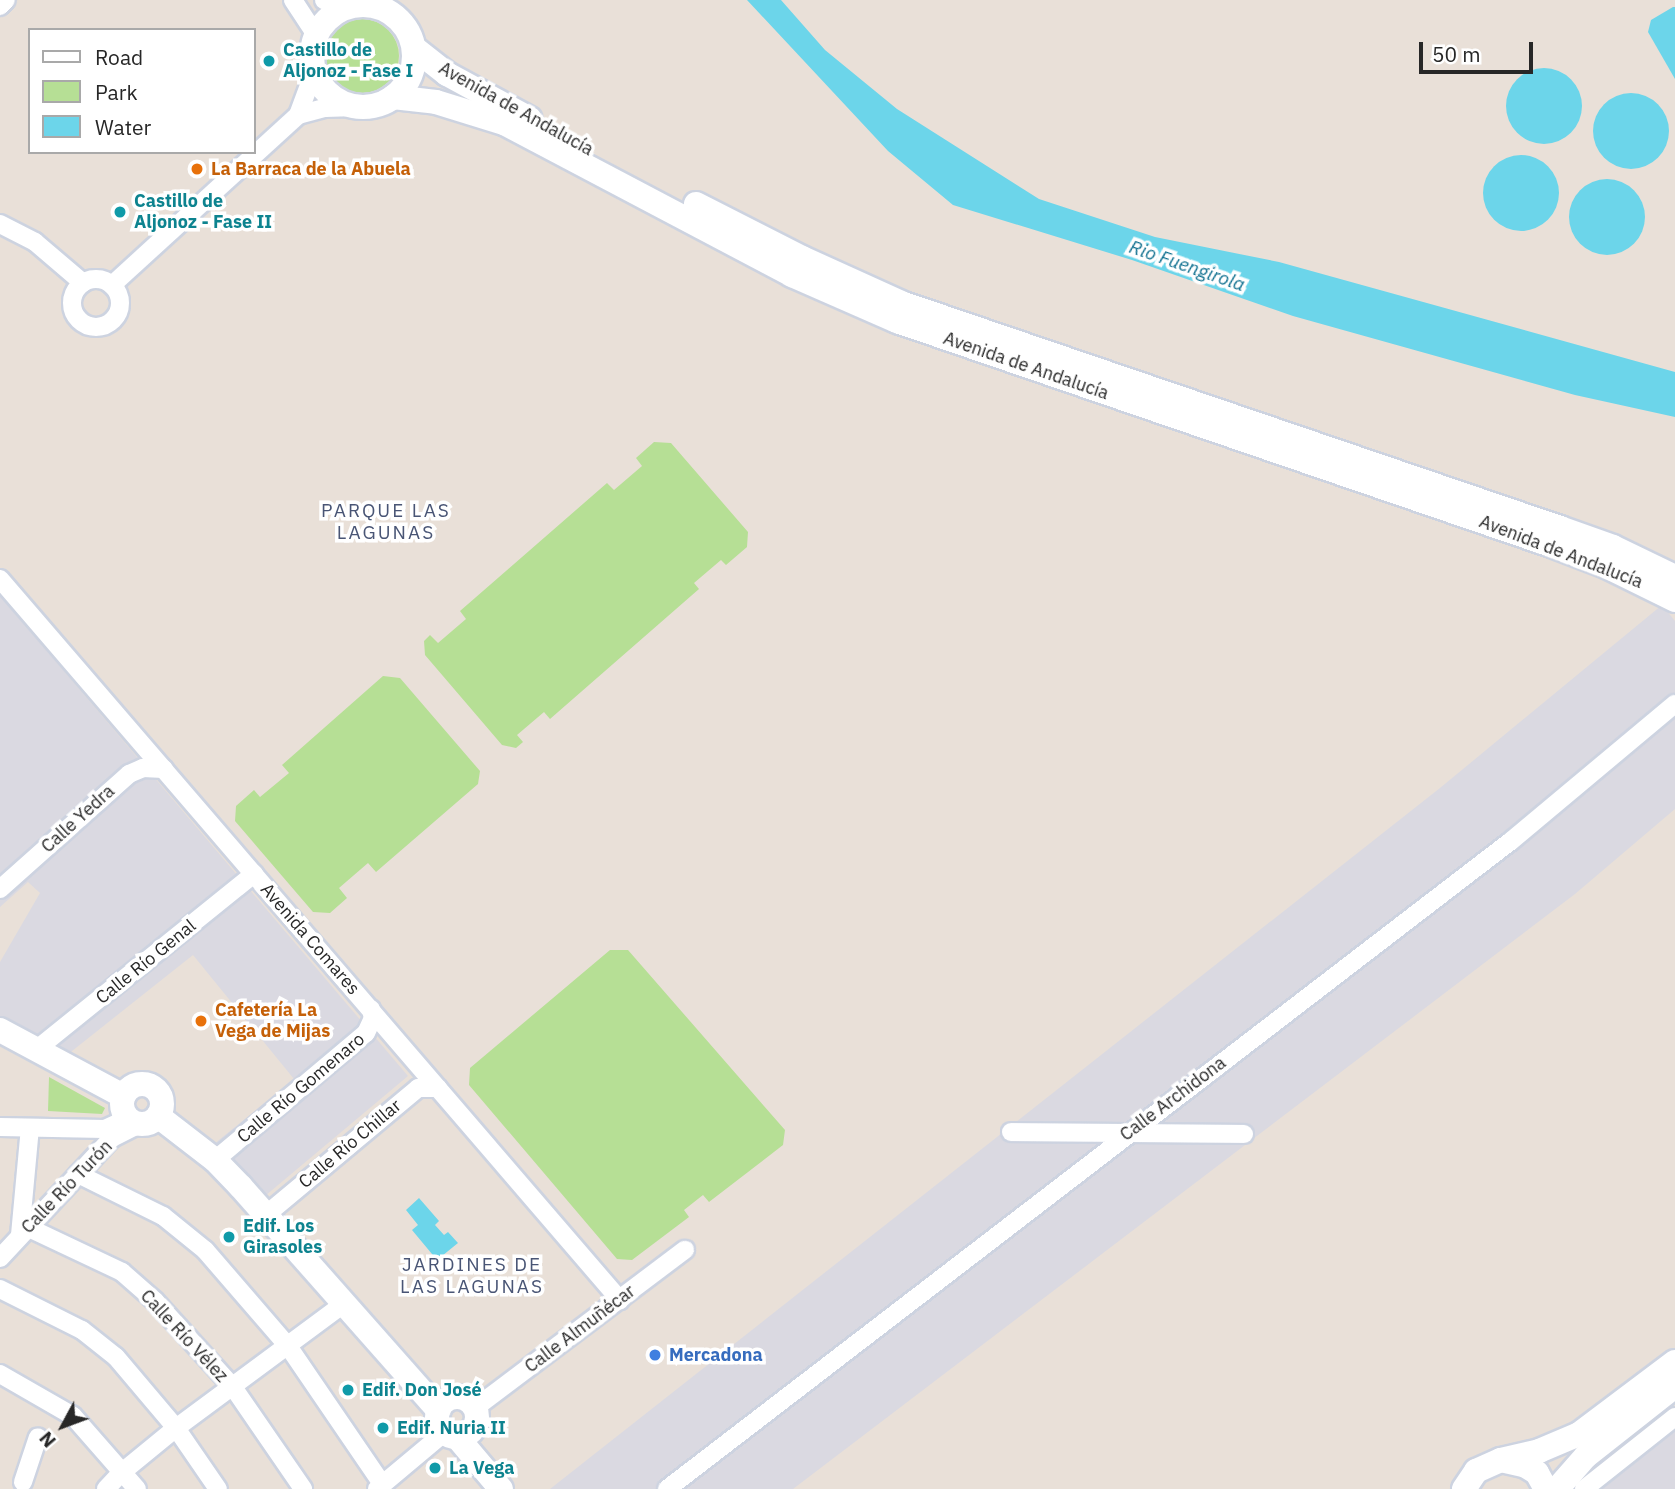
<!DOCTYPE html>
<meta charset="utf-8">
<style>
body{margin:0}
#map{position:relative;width:1675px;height:1489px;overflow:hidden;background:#e9e0d8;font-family:"IBM Plex Sans",sans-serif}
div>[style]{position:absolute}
.industrial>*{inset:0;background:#dad9e1}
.green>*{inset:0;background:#b6df95}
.round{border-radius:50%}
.water>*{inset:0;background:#6cd5ea}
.roads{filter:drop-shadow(2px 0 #cdd3e0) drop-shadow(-2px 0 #cdd3e0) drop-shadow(0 2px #cdd3e0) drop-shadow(0 -2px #cdd3e0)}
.street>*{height:18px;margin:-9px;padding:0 9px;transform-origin:9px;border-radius:9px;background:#fff}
.street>.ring{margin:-9px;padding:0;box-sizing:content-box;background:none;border:18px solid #fff;border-radius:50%}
.secondary>*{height:24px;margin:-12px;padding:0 12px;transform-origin:12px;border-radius:12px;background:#fff}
.secondary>.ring{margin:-12px;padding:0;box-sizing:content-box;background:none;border:24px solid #fff;border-radius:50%}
.dots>*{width:19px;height:19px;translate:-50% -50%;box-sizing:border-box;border:4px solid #fff;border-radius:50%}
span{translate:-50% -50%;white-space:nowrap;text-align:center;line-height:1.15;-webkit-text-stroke:7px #fff;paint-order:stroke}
.culture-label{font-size:18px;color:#0d838f;font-weight:700}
.left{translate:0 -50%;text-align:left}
.street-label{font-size:18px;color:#272727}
.food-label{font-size:18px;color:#c56008;font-weight:700}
.shop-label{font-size:18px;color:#366cbe;font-weight:700}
.water-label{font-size:19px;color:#117190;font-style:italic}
.neighbourhood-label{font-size:19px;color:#495575;letter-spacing:2px}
.legend{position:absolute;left:28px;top:28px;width:228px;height:126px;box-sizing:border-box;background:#fff;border:2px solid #a9a9a9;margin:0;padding:9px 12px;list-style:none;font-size:21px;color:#272727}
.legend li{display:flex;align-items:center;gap:14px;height:35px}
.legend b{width:35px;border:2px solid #a9a9a9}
.north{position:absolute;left:28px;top:1391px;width:70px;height:70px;-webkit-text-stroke:5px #fff;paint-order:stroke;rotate:229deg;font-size:19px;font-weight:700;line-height:28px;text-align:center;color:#272727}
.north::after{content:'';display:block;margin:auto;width:24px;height:32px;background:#272727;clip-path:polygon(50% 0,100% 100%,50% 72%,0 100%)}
.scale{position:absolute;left:1419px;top:42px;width:114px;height:32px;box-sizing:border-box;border:4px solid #272727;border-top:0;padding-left:9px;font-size:21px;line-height:24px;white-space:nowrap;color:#272727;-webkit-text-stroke:5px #fff;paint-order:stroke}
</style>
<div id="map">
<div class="industrial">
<div style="clip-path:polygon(0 596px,408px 1076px,265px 1196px,214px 1144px,294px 1079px,193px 955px,67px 1055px,0 1020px,0 962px,40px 893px,28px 882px,0 907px)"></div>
<div style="clip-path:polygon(1662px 605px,1675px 621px,1675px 809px,1575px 894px,793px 1489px,550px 1489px,1440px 788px)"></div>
<div style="clip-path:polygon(1675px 1424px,1675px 1489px,1594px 1489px)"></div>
</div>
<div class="green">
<div class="round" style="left:325px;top:19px;width:74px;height:74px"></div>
<div style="clip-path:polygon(654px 442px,671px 443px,748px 532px,747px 547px,726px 565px,721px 560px,694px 583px,699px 589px,550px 719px,544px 712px,517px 735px,523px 742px,516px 748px,502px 745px,425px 655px,424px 641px,430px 635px,438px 643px,466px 619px,460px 611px,607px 483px,614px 490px,642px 466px,636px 458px)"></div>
<div style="clip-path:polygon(383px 676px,400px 678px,480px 771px,478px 784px,376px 872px,368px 863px,339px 888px,347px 898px,330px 913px,313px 912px,235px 821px,236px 806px,254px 790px,260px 797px,289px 773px,282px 765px)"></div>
<div style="clip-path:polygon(610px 950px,628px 950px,785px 1130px,783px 1145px,709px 1202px,703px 1195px,684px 1210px,689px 1217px,632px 1260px,617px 1259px,469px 1085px,470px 1068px)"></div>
<div style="clip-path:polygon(49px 1077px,105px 1108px,102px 1114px,48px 1111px)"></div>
</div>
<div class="water">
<div style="clip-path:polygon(747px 0,781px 0,825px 50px,897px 109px,1039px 199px,1155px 237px,1279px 262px,1675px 372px,1675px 417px,1575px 395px,1293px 316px,1132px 260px,953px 205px,888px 151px)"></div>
<div style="clip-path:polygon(1673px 7px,1675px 7px,1675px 79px,1648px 32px,1651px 20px)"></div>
<div class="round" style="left:1506px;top:68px;width:76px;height:76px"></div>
<div class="round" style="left:1593px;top:93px;width:76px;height:76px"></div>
<div class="round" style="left:1483px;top:155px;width:76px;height:76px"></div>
<div class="round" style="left:1569px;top:179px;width:76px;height:76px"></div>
<div style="clip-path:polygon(419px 1198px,439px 1221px,435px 1225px,444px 1235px,448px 1232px,458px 1243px,437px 1260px,412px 1230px,418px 1225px,406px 1210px)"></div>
</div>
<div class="roads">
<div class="street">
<div style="left:293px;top:0;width:42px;rotate:56.7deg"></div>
<div style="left:324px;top:0;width:19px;rotate:28deg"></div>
<div style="left:0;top:6px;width:8px;rotate:-45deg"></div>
<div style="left:314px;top:72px;width:46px;rotate:110.4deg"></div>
<div style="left:298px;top:115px;width:28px;rotate:-15deg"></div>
<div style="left:325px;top:108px;width:30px;rotate:-2deg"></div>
<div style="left:0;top:224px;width:39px;rotate:27deg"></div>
<div style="left:35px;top:242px;width:63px;rotate:40.5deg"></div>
<div class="ring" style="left:72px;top:279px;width:30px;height:30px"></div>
<div style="left:112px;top:285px;width:252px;rotate:-42.4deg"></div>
<div style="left:0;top:579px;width:951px;rotate:49.31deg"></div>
<div style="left:0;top:889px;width:173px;rotate:-41.7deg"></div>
<div style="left:129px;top:774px;width:15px;rotate:-23deg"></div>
<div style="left:143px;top:768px;width:21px;rotate:3deg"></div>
<div style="left:37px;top:1049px;width:279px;rotate:-38.9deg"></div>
<div style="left:0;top:1127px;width:105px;rotate:1.1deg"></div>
<div style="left:105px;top:1129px;width:21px;rotate:-25deg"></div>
<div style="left:1011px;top:1132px;width:233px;rotate:0.5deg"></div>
<div style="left:215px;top:1160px;width:197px;rotate:-40.1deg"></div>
<div style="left:366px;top:1033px;width:17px;rotate:-65deg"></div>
<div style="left:373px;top:1018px;width:9px;rotate:-103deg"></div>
<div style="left:78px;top:1174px;width:95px;rotate:26.3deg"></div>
<div style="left:163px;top:1216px;width:54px;rotate:39deg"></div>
<div style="left:205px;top:1250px;width:127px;rotate:49.2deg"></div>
<div style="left:288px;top:1346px;width:167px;rotate:55.7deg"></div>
<div style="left:267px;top:1214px;width:197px;rotate:-39.8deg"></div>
<div style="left:418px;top:1088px;width:20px"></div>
<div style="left:27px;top:1227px;width:105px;rotate:25.3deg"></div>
<div style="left:122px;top:1272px;width:44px;rotate:41.3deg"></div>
<div style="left:155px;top:1301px;width:116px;rotate:47.8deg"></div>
<div style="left:233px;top:1387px;width:124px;rotate:55.5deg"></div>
<div style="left:20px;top:1235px;width:107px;rotate:-84.7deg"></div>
<div style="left:0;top:1258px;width:164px;rotate:-47deg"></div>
<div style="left:112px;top:1138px;width:31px;rotate:-27deg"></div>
<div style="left:0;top:1289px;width:92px;rotate:26.6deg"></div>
<div style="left:82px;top:1330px;width:43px;rotate:38.5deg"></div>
<div style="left:116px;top:1357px;width:93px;rotate:49.8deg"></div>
<div style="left:176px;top:1428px;width:74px;rotate:55.5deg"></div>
<div style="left:0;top:1374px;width:84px;rotate:29.9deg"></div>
<div style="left:73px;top:1416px;width:97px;rotate:48.8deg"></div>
<div style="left:475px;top:1408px;width:263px;rotate:-37deg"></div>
<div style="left:23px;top:1482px;width:47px;rotate:-71.6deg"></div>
<div style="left:106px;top:1489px;width:22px;rotate:-47deg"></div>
<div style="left:121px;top:1473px;width:71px;rotate:-39.3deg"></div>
<div style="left:176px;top:1428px;width:210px;rotate:-36.5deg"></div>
<div style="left:377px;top:1489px;width:87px;rotate:-39.9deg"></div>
<div style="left:667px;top:1489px;width:1064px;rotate:-37.52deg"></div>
<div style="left:1511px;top:841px;width:214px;rotate:-39.9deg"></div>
<div style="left:1584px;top:1489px;width:116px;rotate:-38.4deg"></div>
</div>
<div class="secondary">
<div class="ring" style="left:312px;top:5px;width:78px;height:78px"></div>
<div style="left:414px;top:48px;width:42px;rotate:38.2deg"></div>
<div style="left:447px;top:74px;width:94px;rotate:28.5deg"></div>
<div style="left:393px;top:97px;width:43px;rotate:6.6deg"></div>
<div style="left:436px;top:102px;width:71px;rotate:17.2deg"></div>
<div style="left:504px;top:123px;width:326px;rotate:27.8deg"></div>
<div style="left:792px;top:275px;width:115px;rotate:23.7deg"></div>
<div style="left:897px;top:321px;width:694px;rotate:18.9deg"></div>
<div style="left:1554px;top:546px;width:56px;rotate:21deg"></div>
<div style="left:1606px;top:566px;width:77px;rotate:26.2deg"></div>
<div style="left:696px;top:204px;width:119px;rotate:27deg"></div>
<div style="left:802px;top:258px;width:112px;rotate:24.3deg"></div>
<div style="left:904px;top:304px;width:693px;rotate:18.85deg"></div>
<div style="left:1560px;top:528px;width:56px;rotate:19.7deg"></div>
<div style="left:1613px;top:547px;width:69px;rotate:25.8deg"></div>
<div style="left:0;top:1030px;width:140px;rotate:28.2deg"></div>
<div class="ring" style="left:122px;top:1084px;width:16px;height:16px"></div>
<div style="left:158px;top:1116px;width:72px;rotate:37.7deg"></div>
<div style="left:215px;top:1160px;width:37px;rotate:46deg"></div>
<div style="left:241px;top:1187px;width:298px;rotate:48.5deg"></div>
<div class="ring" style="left:437px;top:1397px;width:16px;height:16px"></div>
<div style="left:457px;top:1437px;width:68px;rotate:49.8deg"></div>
<div style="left:1501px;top:1460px;width:39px;rotate:-13deg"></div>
<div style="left:1539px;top:1451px;width:43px;rotate:-23deg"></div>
<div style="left:1579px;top:1434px;width:120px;rotate:-36.9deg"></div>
<div style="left:1464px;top:1489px;width:22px;rotate:-56deg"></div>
<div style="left:1476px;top:1471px;width:27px;rotate:-24deg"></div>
<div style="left:1501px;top:1460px;width:26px;rotate:13deg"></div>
<div style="left:1526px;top:1466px;width:13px;rotate:32deg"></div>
<div style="left:1537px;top:1473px;width:18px;rotate:61deg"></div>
<div style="left:1557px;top:1489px;width:44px;rotate:-48.7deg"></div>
<div style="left:1586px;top:1456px;width:113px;rotate:-38.2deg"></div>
</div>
</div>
<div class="dots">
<div style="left:269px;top:61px;background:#0f9aa8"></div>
<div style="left:197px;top:169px;background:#e8710a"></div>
<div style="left:120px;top:212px;background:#0f9aa8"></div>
<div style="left:201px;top:1021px;background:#e8710a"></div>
<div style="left:229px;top:1237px;background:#0f9aa8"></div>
<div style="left:655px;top:1355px;background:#3f7fe0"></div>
<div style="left:348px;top:1390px;background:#0f9aa8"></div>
<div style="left:383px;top:1428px;background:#0f9aa8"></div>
<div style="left:435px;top:1468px;background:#0f9aa8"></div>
</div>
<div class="culture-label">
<span class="left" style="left:283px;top:61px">Castillo de<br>Aljonoz - Fase I</span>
<span class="left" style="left:134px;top:212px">Castillo de<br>Aljonoz - Fase II</span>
<span class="left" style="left:243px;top:1237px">Edif. Los<br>Girasoles</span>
<span class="left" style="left:362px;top:1390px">Edif. Don José</span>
<span class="left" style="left:397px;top:1428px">Edif. Nuria II</span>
<span class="left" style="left:449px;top:1468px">La Vega</span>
</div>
<div class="street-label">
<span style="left:516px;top:109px;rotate:29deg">Avenida de Andalucía</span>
<span style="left:1026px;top:366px;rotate:19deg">Avenida de Andalucía</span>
<span style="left:1561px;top:552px;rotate:21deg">Avenida de Andalucía</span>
<span style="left:78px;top:819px;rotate:-42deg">Calle Yedra</span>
<span style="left:310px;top:939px;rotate:49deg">Avenida Comares</span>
<span style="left:146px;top:962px;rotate:-39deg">Calle Río Genal</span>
<span style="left:301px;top:1088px;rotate:-40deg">Calle Río Gomenaro</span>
<span style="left:1173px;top:1099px;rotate:-37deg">Calle Archidona</span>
<span style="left:350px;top:1144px;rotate:-40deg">Calle Río Chillar</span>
<span style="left:67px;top:1187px;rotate:-46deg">Calle Río Turón</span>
<span style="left:580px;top:1329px;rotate:-37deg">Calle Almuñécar</span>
<span style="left:184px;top:1336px;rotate:47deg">Calle Río Vélez</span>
</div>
<div class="food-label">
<span class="left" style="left:211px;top:169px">La Barraca de la Abuela</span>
<span class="left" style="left:215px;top:1021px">Cafetería La<br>Vega de Mijas</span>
</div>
<div class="shop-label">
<span class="left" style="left:669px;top:1355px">Mercadona</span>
</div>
<div class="water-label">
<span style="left:1187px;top:266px;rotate:19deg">Rio Fuengirola</span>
</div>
<div class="neighbourhood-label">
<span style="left:386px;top:522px">PARQUE LAS<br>LAGUNAS</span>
<span style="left:472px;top:1276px">JARDINES DE<br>LAS LAGUNAS</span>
</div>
<ul class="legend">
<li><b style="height:9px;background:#fff"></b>Road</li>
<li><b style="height:19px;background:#b6df95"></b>Park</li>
<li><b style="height:19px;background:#6cd5ea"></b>Water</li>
</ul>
<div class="north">N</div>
<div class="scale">50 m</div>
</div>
